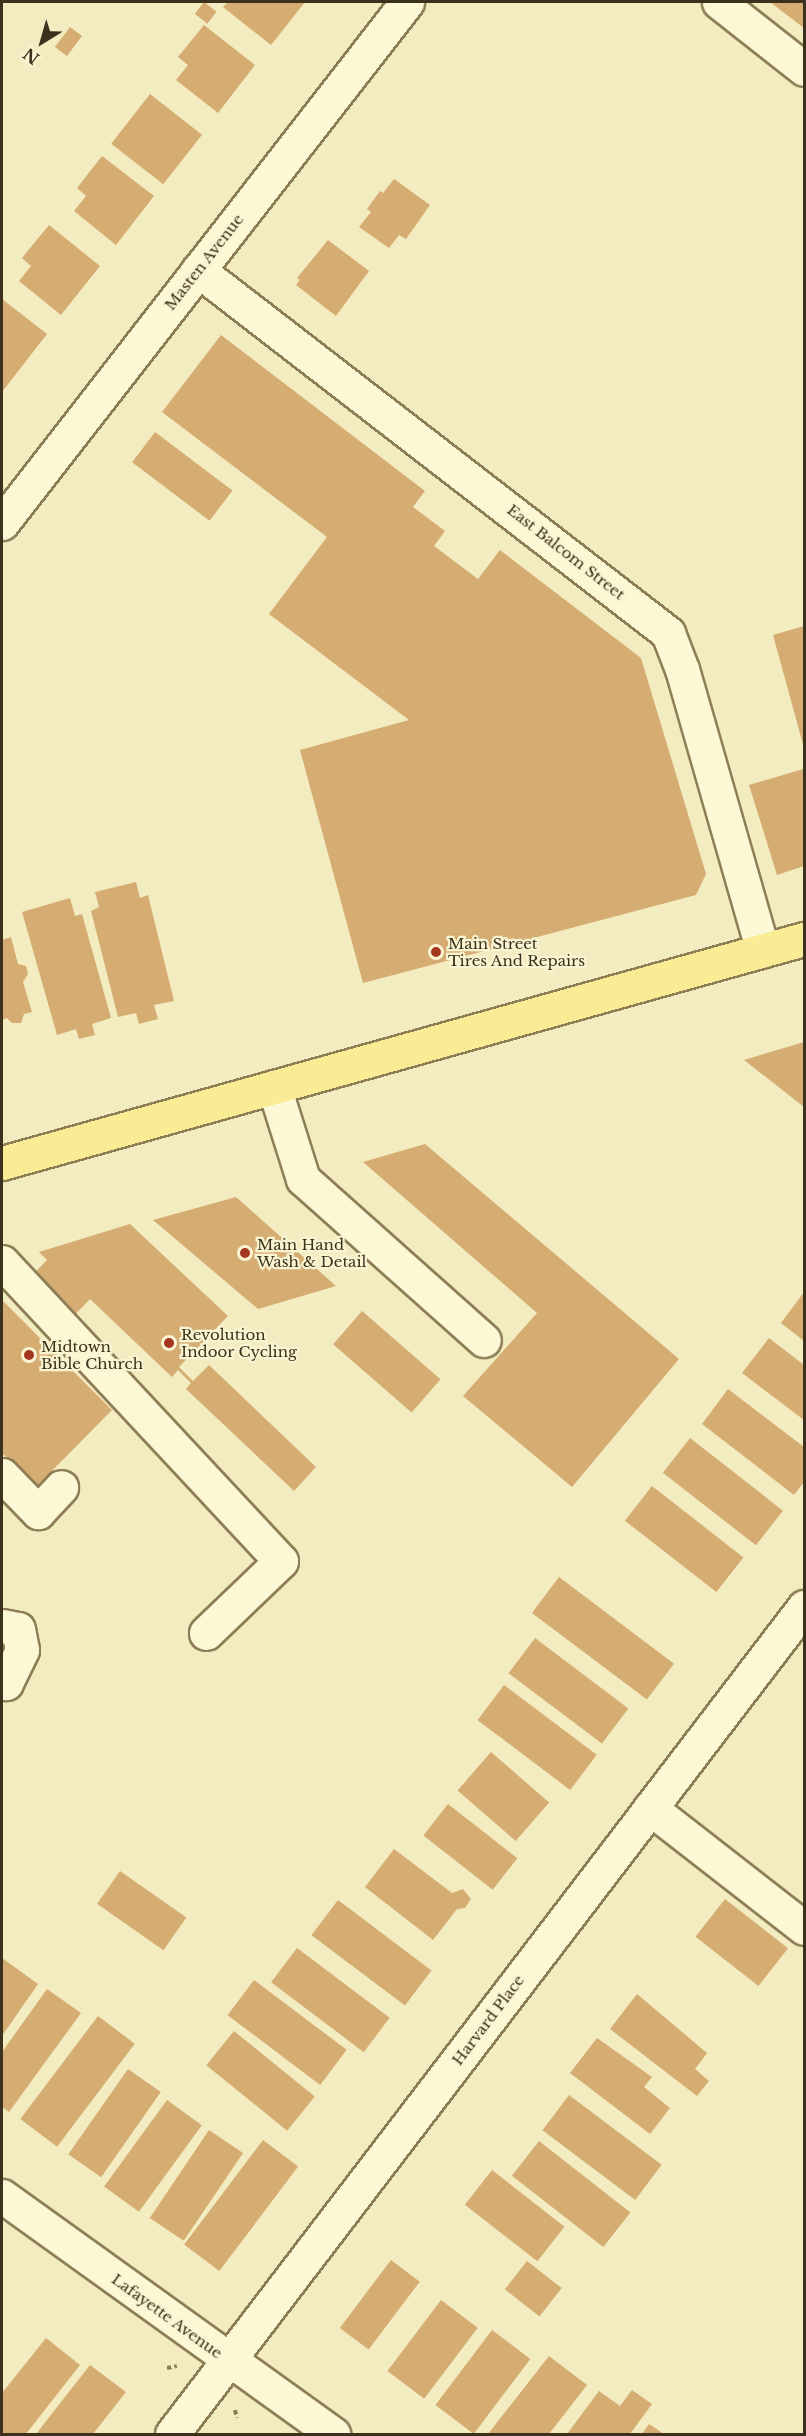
<!DOCTYPE html>
<style>
body{margin:0}
#map{position:relative;width:806px;height:2436px;overflow:hidden;background:#f3ecc1;font-family:"Libre Baskerville",serif}
div>[style]{position:absolute}
.building>*{inset:0;background:#d5ac72;transform-origin:0 0}
.path>*{height:4px;margin-top:-2px;transform-origin:0;background:repeating-linear-gradient(90deg,#8e7e56 0 4.5px,transparent 0 7.5px)}
.roads{filter:drop-shadow(2px 0 #8e7e56) drop-shadow(-2px 0 #8e7e56) drop-shadow(0 2px #8e7e56) drop-shadow(0 -2px #8e7e56)}
.minor>*{height:33px;margin:-16.5px;padding:0 16.5px;transform-origin:16.5px;border-radius:16.5px;background:#fcf7d5}
.major>*{height:33px;margin:-16.5px;padding:0 16.5px;transform-origin:16.5px;border-radius:16.5px;background:#faec94}
.dots>*{width:16px;height:16px;translate:-50% -50%;box-sizing:border-box;border:3px solid #f9f4d1;border-radius:50%}
span{translate:-50% -50%;white-space:nowrap;text-align:center;line-height:1.15;-webkit-text-stroke:4.5px #f9f4d1;paint-order:stroke}
.street-label{font-size:15px;color:#3c311c}
.poi-label{font-size:15px;color:#3c311c}
.left{translate:0 -50%;text-align:left}
.frame{position:absolute;inset:0;border:3px solid #3c311c;pointer-events:none}
.north{position:absolute;left:12px;top:12px;width:60px;height:60px;-webkit-text-stroke:4px #f9f4d1;paint-order:stroke;rotate:217deg;font-size:16px;font-weight:700;line-height:24px;text-align:center;color:#3c311c}
.north::after{content:'';display:block;margin:auto;width:21px;height:27px;background:#3c311c;clip-path:polygon(50% 0,100% 100%,50% 72%,0 100%)}
</style>
<div id="map">
<div class="building">
<div style="left:204px;top:2px;width:16px;height:15px;rotate:38deg"></div>
<div style="clip-path:polygon(228px 2px,305px 2px,271px 45px,223px 7px)"></div>
<div style="clip-path:polygon(770px 2px,804px 2px,804px 28px)"></div>
<div style="clip-path:polygon(204px 25px,255px 65px,218px 113px,176px 80px,188px 65px,178px 57px)"></div>
<div style="left:70px;top:27px;width:15px;height:25px;rotate:37deg"></div>
<div style="left:150px;top:94px;width:66px;height:63px;rotate:38deg"></div>
<div style="clip-path:polygon(102px 156px,154px 196px,116px 245px,74px 211px,86px 196px,77px 188px)"></div>
<div style="clip-path:polygon(394px 179px,430px 205px,406px 239px,399px 235px,389px 248px,359px 227px,371px 212px,367px 209px,380px 191px,383px 193px)"></div>
<div style="clip-path:polygon(49px 225px,100px 266px,61px 315px,19px 281px,31px 266px,22px 258px)"></div>
<div style="clip-path:polygon(328px 240px,369px 271px,336px 316px,296px 285px,300px 280px,297px 278px)"></div>
<div style="clip-path:polygon(2px 299px,47px 334px,2px 392px)"></div>
<div style="clip-path:polygon(221px 335px,425px 491px,413px 507px,445px 531px,434px 546px,478px 579px,500px 550px,641px 658px,706px 874px,696px 895px,363px 983px,300px 750px,409px 720px,269px 614px,327px 537px,162px 412px)"></div>
<div style="left:155px;top:432px;width:97px;height:38px;rotate:37deg"></div>
<div style="clip-path:polygon(804px 626px,804px 748px,773px 635px)"></div>
<div style="clip-path:polygon(803px 769px,804px 866px,777px 875px,749px 785px)"></div>
<div style="clip-path:polygon(136px 882px,140px 898px,148px 895px,174px 1001px,154px 1005px,158px 1019px,139px 1024px,136px 1013px,118px 1017px,91px 911px,99px 907px,95px 892px)"></div>
<div style="clip-path:polygon(70px 898px,75px 916px,82px 914px,111px 1018px,92px 1024px,95px 1035px,79px 1039px,76px 1029px,57px 1035px,22px 912px)"></div>
<div style="clip-path:polygon(11px 937px,18px 964px,26px 966px,28px 974px,23px 982px,32px 1012px,24px 1014px,21px 1023px,12px 1023px,7px 1018px,2px 1020px,2px 940px)"></div>
<div style="clip-path:polygon(804px 1042px,804px 1107px,744px 1060px)"></div>
<div style="clip-path:polygon(425px 1144px,679px 1359px,572px 1487px,463px 1396px,537px 1313px,363px 1162px)"></div>
<div style="clip-path:polygon(236px 1197px,336px 1286px,258px 1309px,153px 1220px)"></div>
<div style="clip-path:polygon(130px 1224px,228px 1316px,179px 1367px,193px 1381px,209px 1365px,316px 1467px,294px 1491px,186px 1389px,191px 1383px,178px 1370px,172px 1377px,90px 1299px,68px 1322px,26px 1282px,47px 1260px,39px 1252px)"></div>
<div style="clip-path:polygon(804px 1292px,804px 1341px,781px 1323px)"></div>
<div style="clip-path:polygon(2px 1300px,112px 1410px,36px 1487px,2px 1453px)"></div>
<div style="left:362px;top:1311px;width:104px;height:44px;rotate:41deg"></div>
<div style="clip-path:polygon(769px 1338px,804px 1365px,804px 1420px,742px 1373px)"></div>
<div style="clip-path:polygon(728px 1389px,804px 1447px,804px 1482px,794px 1495px,702px 1424px)"></div>
<div style="left:690px;top:1438px;width:118px;height:44px;rotate:38deg"></div>
<div style="left:652px;top:1486px;width:116px;height:44px;rotate:38deg"></div>
<div style="left:559px;top:1577px;width:144px;height:45px;rotate:37deg"></div>
<div style="left:535px;top:1638px;width:117px;height:44px;rotate:37deg"></div>
<div style="left:504px;top:1685px;width:116px;height:44px;rotate:37deg"></div>
<div style="left:491px;top:1752px;width:77px;height:51px;rotate:41deg"></div>
<div style="left:448px;top:1804px;width:88px;height:40px;rotate:38deg"></div>
<div style="clip-path:polygon(394px 1849px,452px 1893px,463px 1889px,471px 1899px,465px 1908px,457px 1909px,433px 1940px,365px 1887px)"></div>
<div style="left:120px;top:1871px;width:81px;height:40px;rotate:35deg"></div>
<div style="left:725px;top:1899px;width:80px;height:48px;rotate:38deg"></div>
<div style="left:338px;top:1900px;width:117px;height:44px;rotate:37deg"></div>
<div style="left:297px;top:1948px;width:116px;height:43px;rotate:37deg"></div>
<div style="clip-path:polygon(2px 1958px,38px 1984px,2px 2036px)"></div>
<div style="left:254px;top:1980px;width:116px;height:44px;rotate:37deg"></div>
<div style="clip-path:polygon(47px 1989px,81px 2013px,9px 2112px,2px 2107px,2px 2052px)"></div>
<div style="clip-path:polygon(637px 1994px,707px 2053px,695px 2069px,709px 2081px,697px 2096px,610px 2029px)"></div>
<div style="left:98px;top:2016px;width:46px;height:129px;rotate:37deg"></div>
<div style="left:234px;top:2031px;width:104px;height:44px;rotate:39deg"></div>
<div style="clip-path:polygon(597px 2038px,652px 2077px,644px 2087px,670px 2108px,650px 2134px,570px 2073px)"></div>
<div style="left:128px;top:2069px;width:40px;height:104px;rotate:35deg"></div>
<div style="left:569px;top:2095px;width:116px;height:44px;rotate:37deg"></div>
<div style="left:167px;top:2100px;width:43px;height:107px;rotate:36deg"></div>
<div style="left:209px;top:2130px;width:41px;height:106px;rotate:34deg"></div>
<div style="left:263px;top:2140px;width:44px;height:131px;rotate:37deg"></div>
<div style="left:539px;top:2141px;width:116px;height:44px;rotate:38deg"></div>
<div style="left:492px;top:2170px;width:92px;height:44px;rotate:38deg"></div>
<div style="left:391px;top:2260px;width:36px;height:85px;rotate:37deg"></div>
<div style="left:527px;top:2261px;width:44px;height:36px;rotate:38deg"></div>
<div style="left:441px;top:2300px;width:46px;height:89px;rotate:37deg"></div>
<div style="left:492px;top:2330px;width:48px;height:94px;rotate:37deg"></div>
<div style="clip-path:polygon(46px 2338px,80px 2365px,26px 2434px,2px 2434px,2px 2393px)"></div>
<div style="clip-path:polygon(549px 2356px,587px 2385px,549px 2434px,488px 2434px)"></div>
<div style="clip-path:polygon(90px 2365px,126px 2392px,93px 2434px,36px 2434px)"></div>
<div style="clip-path:polygon(632px 2390px,652px 2404px,630px 2434px,567px 2434px,599px 2391px,620px 2406px)"></div>
<div style="clip-path:polygon(649px 2424px,664px 2434px,642px 2434px)"></div>
</div>
<div class="path">
<div style="left:167px;top:2368px;width:10px;rotate:-11deg"></div>
<div style="left:235px;top:2410px;width:8px;rotate:76deg"></div>
</div>
<div class="roads">
<div class="minor">
<div style="left:719px;top:2px;width:108px;rotate:38.2deg"></div>
<div style="left:198px;top:270px;width:594px;rotate:37.68deg"></div>
<div style="left:668px;top:633px;width:39px;rotate:69deg"></div>
<div style="left:682px;top:669px;width:293px;rotate:74deg"></div>
<div style="left:2px;top:523px;width:660px;rotate:-52.14deg"></div>
<div style="left:274px;top:1087px;width:96px;rotate:72.5deg"></div>
<div style="left:303px;top:1179px;width:242px;rotate:41.7deg"></div>
<div style="left:2px;top:1262px;width:409px;rotate:47deg"></div>
<div style="left:281px;top:1561px;width:104px;rotate:136.2deg"></div>
<div style="left:2px;top:1475px;width:52px;rotate:45.8deg"></div>
<div style="left:38px;top:1512px;width:34px;rotate:-47deg"></div>
<div style="left:2px;top:1626px;width:16px;rotate:11deg"></div>
<div style="left:18px;top:1629px;width:21px;rotate:79deg"></div>
<div style="left:22px;top:1650px;width:37px;rotate:116deg"></div>
<div style="left:6px;top:1683px;width:5px;rotate:-143deg"></div>
<div style="left:650px;top:1808px;width:195px;rotate:37.9deg"></div>
<div style="left:2px;top:2196px;width:408px;rotate:35.7deg"></div>
<div style="left:172px;top:2434px;width:1041px;rotate:-52.61deg"></div>
</div>
<div class="major">
<div style="left:2px;top:1163px;width:833px;rotate:-15.61deg"></div>
</div>
</div>
<div class="dots">
<div style="left:436px;top:952px;background:#a4351f"></div>
<div style="left:245px;top:1253px;background:#a4351f"></div>
<div style="left:169px;top:1343px;background:#a4351f"></div>
<div style="left:29px;top:1355px;background:#a4351f"></div>
</div>
<div class="street-label">
<span style="left:204px;top:262px;rotate:-52deg">Masten Avenue</span>
<span style="left:566px;top:552px;rotate:38deg">East Balcom Street</span>
<span style="left:488px;top:2020px;rotate:-53deg">Harvard Place</span>
<span style="left:167px;top:2316px;rotate:36deg">Lafayette Avenue</span>
</div>
<div class="poi-label">
<span class="left" style="left:448px;top:952px">Main Street<br>Tires And Repairs</span>
<span class="left" style="left:257px;top:1253px">Main Hand<br>Wash &amp; Detail</span>
<span class="left" style="left:181px;top:1343px">Revolution<br>Indoor Cycling</span>
<span class="left" style="left:41px;top:1355px">Midtown<br>Bible Church</span>
</div>
<div class="frame"></div>
<div class="north">N</div>
</div>
